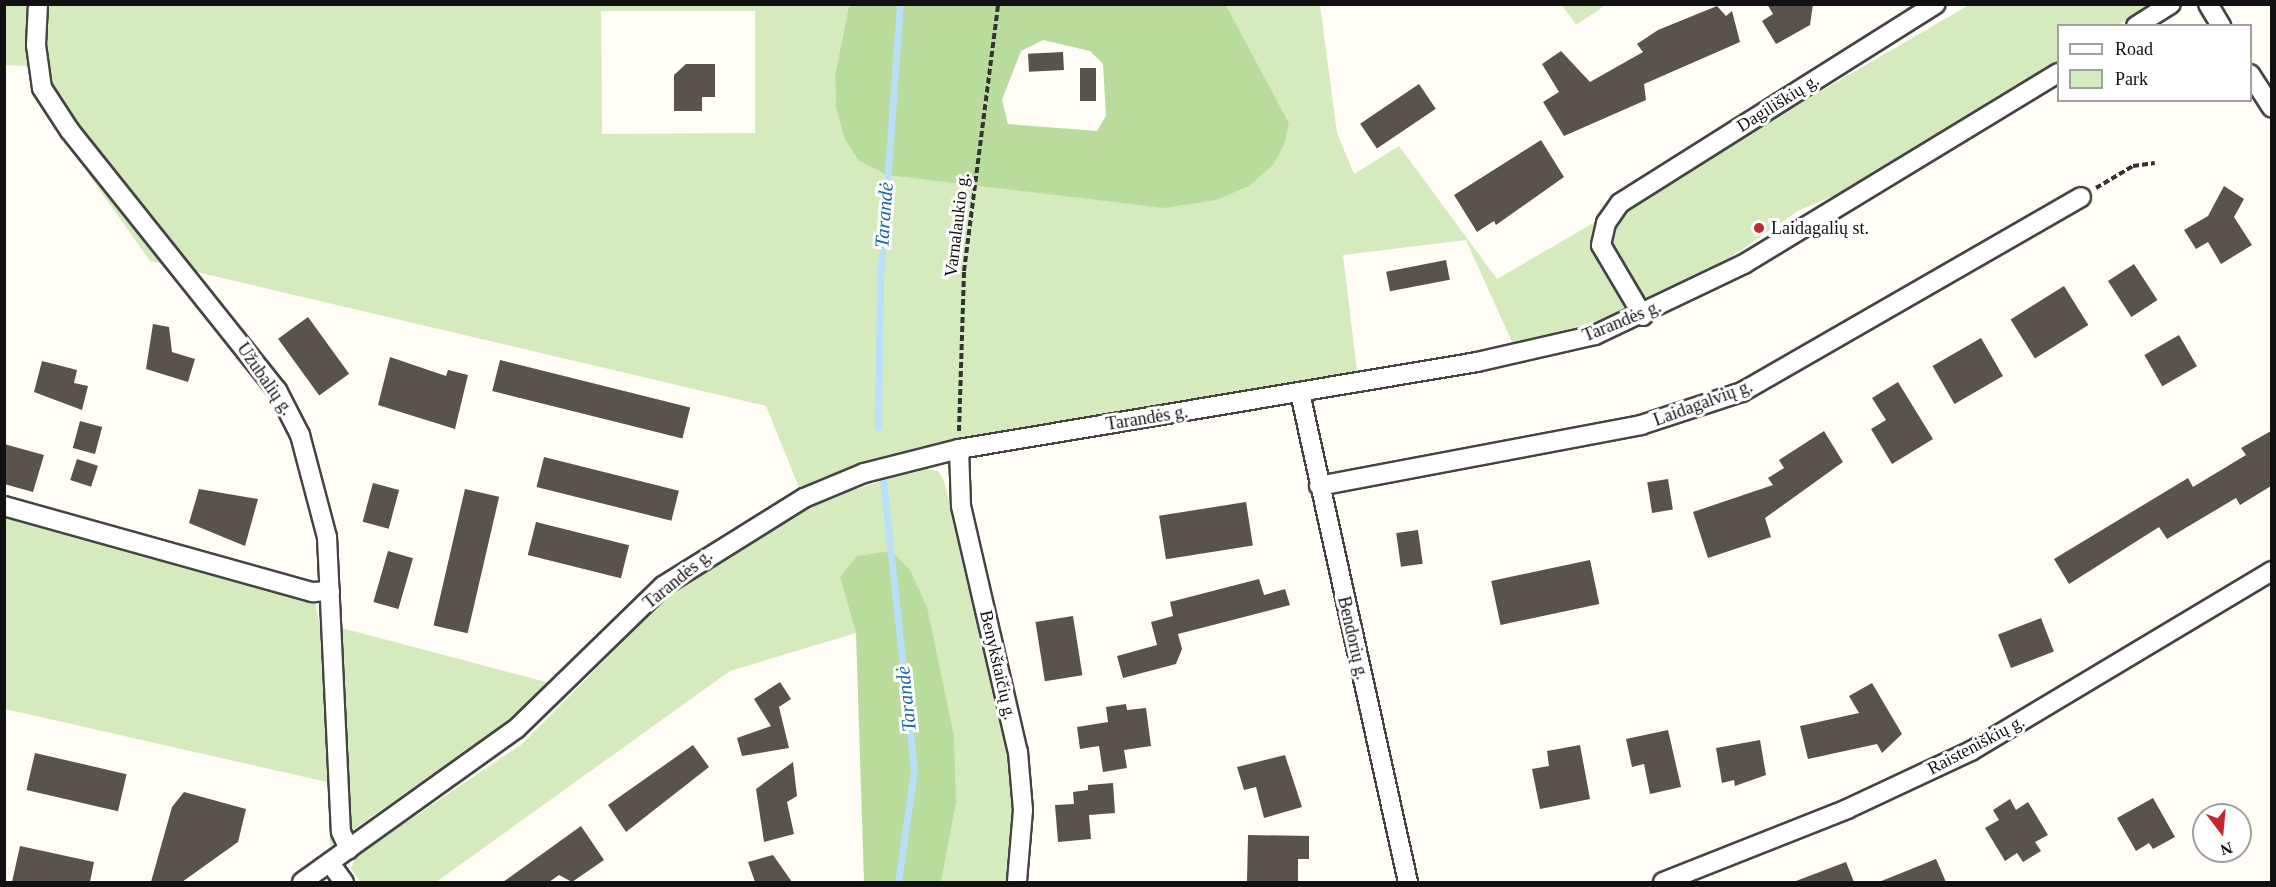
<!DOCTYPE html>
<meta charset="utf-8">
<style>
body{margin:0}
#map{position:relative;width:2276px;height:887px;overflow:hidden;background:#fffdf5;font-family:"Times New Roman",serif}
div>[style]{position:absolute}
.green>*{inset:0;background:#d5ebbd}
.forest>*{inset:0;background:#b9dc9c}
.stream>*{height:7px;margin:-3.5px;padding:0 3.5px;transform-origin:3.5px;border-radius:3.5px;background:#b9e0f7}
.building>*{inset:0;background:#5a524d;transform-origin:0 0}
.path>*{height:4px;margin-top:-2px;transform-origin:0;background:repeating-linear-gradient(90deg,#333 0 6px,transparent 0 9px)}
.roads{filter:drop-shadow(2px 0 #444) drop-shadow(-2px 0 #444) drop-shadow(0 2px #444) drop-shadow(0 -2px #444)}
.minor>*{height:18px;margin:-9px;padding:0 9px;transform-origin:9px;border-radius:9px;background:#fff}
.dots>*{width:16px;height:16px;translate:-50% -50%;box-sizing:border-box;border:3px solid #fff;border-radius:50%}
span{translate:-50% -50%;white-space:nowrap;text-align:center;line-height:1.15;-webkit-text-stroke:6px #fff;paint-order:stroke}
.street-label{font-size:18px;color:#111}
.poi-label{font-size:18px;color:#111}
.left{translate:0 -50%;text-align:left}
.water-label{font-size:20px;color:#1768a6;font-style:italic}
.frame{position:absolute;inset:0;border:6px solid #111;pointer-events:none}
.legend{position:absolute;left:2057px;top:24px;width:195px;height:78px;box-sizing:border-box;background:#fff;border:2px solid #a0a0a0;margin:0;padding:8px 10px;list-style:none;font-size:18px;color:#111}
.legend li{display:flex;align-items:center;gap:12px;height:30px}
.legend b{width:30px;border:2px solid #a0a0a0}
.north{position:absolute;left:2192px;top:803px;width:60px;height:60px;box-sizing:border-box;background:#fff;border:2px solid #a0a0a0;border-radius:50%;rotate:164deg;font-size:16px;font-weight:700;line-height:24px;text-align:center;color:#111}
.north::after{content:'';display:block;margin:auto;width:21px;height:27px;background:#c4262e;clip-path:polygon(50% 0,100% 100%,50% 72%,0 100%)}
</style>
<div id="map">
<div class="green">
<div style="clip-path:polygon(evenodd,5px 5px,849px 5px,835px 74px,836px 107px,844px 138px,858px 160px,1289px 123px,1226px 5px,1320px 5px,1337px 133px,1354px 174px,1399px 146px,1497px 279px,1969px 5px,2152px 5px,2118px 25px,2058px 26px,2058px 62px,1854px 187px,1798px 211px,1715px 268px,1601px 320px,1513px 344px,1466px 240px,1343px 255px,1357px 371px,933px 445px,862px 464px,800px 490px,766px 406px,150px 261px,89px 175px,26px 66px,5px 65px,5px 5px,601px 11px,755px 11px,755px 133px,602px 134px,601px 11px)"></div>
<div style="clip-path:polygon(1562px 5px,1606px 5px,1576px 25px)"></div>
<div style="clip-path:polygon(921px 468px,938px 471px,944px 481px,1009px 751px,1016px 794px,1009px 882px,941px 882px,956px 804px,840px 576px,856px 633px,730px 671px,436px 882px,361px 882px,351px 869px,356px 856px,522px 744px,675px 589px,720px 556px,820px 501px)"></div>
<div style="clip-path:polygon(4px 515px,315px 602px,319px 622px,550px 683px,494px 731px,330px 846px,327px 782px,5px 709px)"></div>
</div>
<div class="forest">
<div style="clip-path:polygon(evenodd,849px 5px,1226px 5px,1289px 123px,1284px 145px,1273px 165px,1249px 186px,1216px 200px,1164px 208px,887px 175px,858px 160px,844px 138px,836px 107px,835px 75px,849px 5px,1043px 40px,1090px 51px,1103px 64px,1106px 116px,1097px 131px,1008px 124px,1002px 100px,1021px 51px,1043px 40px)"></div>
<div style="clip-path:polygon(892px 551px,910px 570px,927px 607px,954px 736px,956px 804px,941px 882px,864px 882px,856px 633px,840px 577px,857px 556px)"></div>
</div>
<div class="stream">
<div style="left:878px;top:427px;width:146px;rotate:-89.2deg"></div>
<div style="left:880px;top:281px;width:278px;rotate:-85.9deg"></div>
<div style="left:883px;top:480px;width:292px;rotate:83.9deg"></div>
<div style="left:914px;top:770px;width:113px;rotate:98.1deg"></div>
</div>
<div class="building">
<div style="clip-path:polygon(1767px 4px,1813px 4px,1810px 25px,1776px 44px,1762px 21px,1773px 14px)"></div>
<div style="clip-path:polygon(1717px 6px,1726px 16px,1732px 11px,1740px 42px,1644px 84px,1646px 100px,1564px 136px,1543px 102px,1559px 92px,1542px 64px,1561px 51px,1590px 82px,1643px 52px,1637px 44px,1658px 30px)"></div>
<div style="left:1063px;top:52px;width:18px;height:35px;rotate:87deg"></div>
<div style="clip-path:polygon(686px 64px,715px 64px,715px 97px,702px 97px,702px 111px,674px 111px,674px 75px)"></div>
<div style="left:1096px;top:68px;width:33px;height:16px;rotate:90deg"></div>
<div style="left:1419px;top:84px;width:30px;height:71px;rotate:56deg"></div>
<div style="clip-path:polygon(1541px 140px,1564px 177px,1496px 225px,1494px 221px,1477px 232px,1454px 195px)"></div>
<div style="clip-path:polygon(2224px 186px,2244px 199px,2234px 217px,2252px 245px,2221px 264px,2208px 242px,2196px 249px,2184px 230px,2208px 216px)"></div>
<div style="left:1446px;top:260px;width:20px;height:61px;rotate:79deg"></div>
<div style="left:2134px;top:264px;width:43px;height:31px;rotate:57deg"></div>
<div style="left:2064px;top:286px;width:46px;height:63px;rotate:58deg"></div>
<div style="left:308px;top:317px;width:70px;height:37px;rotate:54deg"></div>
<div style="clip-path:polygon(153px 324px,169px 327px,172px 352px,195px 359px,188px 382px,146px 369px)"></div>
<div style="left:2179px;top:335px;width:36px;height:40px;rotate:60deg"></div>
<div style="left:1981px;top:338px;width:44px;height:56px;rotate:60deg"></div>
<div style="clip-path:polygon(390px 357px,446px 376px,448px 370px,468px 375px,455px 429px,378px 405px)"></div>
<div style="left:500px;top:360px;width:196px;height:32px;rotate:14deg"></div>
<div style="clip-path:polygon(42px 361px,77px 370px,74px 383px,88px 386px,82px 410px,34px 392px)"></div>
<div style="clip-path:polygon(1898px 382px,1933px 439px,1892px 464px,1871px 429px,1886px 420px,1872px 398px)"></div>
<div style="left:80px;top:421px;width:23px;height:28px;rotate:15deg"></div>
<div style="clip-path:polygon(1824px 431px,1843px 462px,1765px 518px,1771px 537px,1708px 558px,1693px 512px,1773px 485px,1768px 478px,1784px 468px,1779px 460px)"></div>
<div style="clip-path:polygon(2271px 431px,2271px 486px,2240px 505px,2236px 498px,2167px 539px,2159px 527px,2069px 584px,2054px 559px,2188px 478px,2193px 487px,2246px 455px,2241px 448px)"></div>
<div style="clip-path:polygon(4px 444px,44px 455px,33px 492px,4px 484px)"></div>
<div style="left:544px;top:457px;width:139px;height:31px;rotate:14deg"></div>
<div style="left:77px;top:459px;width:22px;height:22px;rotate:18deg"></div>
<div style="left:1668px;top:479px;width:31px;height:21px;rotate:81deg"></div>
<div style="left:373px;top:483px;width:27px;height:40px;rotate:15deg"></div>
<div style="clip-path:polygon(199px 489px,258px 499px,245px 546px,189px 523px)"></div>
<div style="left:465px;top:489px;width:35px;height:140px;rotate:13deg"></div>
<div style="left:1246px;top:502px;width:44px;height:88px;rotate:81deg"></div>
<div style="left:536px;top:522px;width:96px;height:34px;rotate:14deg"></div>
<div style="left:1418px;top:530px;width:34px;height:22px;rotate:82deg"></div>
<div style="left:388px;top:551px;width:26px;height:53px;rotate:16deg"></div>
<div style="left:1590px;top:560px;width:45px;height:101px;rotate:78deg"></div>
<div style="clip-path:polygon(1259px 579px,1264px 595px,1285px 589px,1290px 605px,1178px 634px,1182px 649px,1176px 664px,1123px 678px,1117px 656px,1157px 645px,1151px 622px,1173px 616px,1170px 602px)"></div>
<div style="left:1073px;top:616px;width:60px;height:38px;rotate:81deg"></div>
<div style="left:2041px;top:618px;width:36px;height:46px;rotate:69deg"></div>
<div style="clip-path:polygon(780px 682px,791px 699px,779px 707px,789px 748px,742px 756px,737px 738px,771px 726px,754px 699px)"></div>
<div style="clip-path:polygon(1872px 683px,1902px 734px,1882px 753px,1877px 744px,1808px 759px,1800px 726px,1859px 713px,1849px 696px)"></div>
<div style="clip-path:polygon(1126px 704px,1127px 710px,1146px 708px,1151px 746px,1124px 750px,1127px 768px,1103px 772px,1099px 746px,1080px 749px,1077px 727px,1108px 722px,1106px 707px)"></div>
<div style="clip-path:polygon(1668px 730px,1681px 787px,1650px 794px,1644px 764px,1632px 767px,1626px 739px)"></div>
<div style="clip-path:polygon(1760px 740px,1766px 775px,1735px 786px,1734px 780px,1722px 783px,1716px 748px)"></div>
<div style="clip-path:polygon(693px 745px,709px 767px,626px 832px,608px 805px)"></div>
<div style="clip-path:polygon(1580px 745px,1590px 799px,1540px 809px,1532px 769px,1549px 766px,1547px 751px)"></div>
<div style="left:35px;top:753px;width:94px;height:38px;rotate:13deg"></div>
<div style="clip-path:polygon(1285px 755px,1302px 807px,1264px 818px,1256px 787px,1244px 790px,1237px 767px)"></div>
<div style="clip-path:polygon(793px 762px,797px 796px,787px 802px,794px 834px,764px 842px,756px 789px)"></div>
<div style="clip-path:polygon(1113px 783px,1115px 813px,1089px 815px,1091px 839px,1058px 842px,1055px 805px,1074px 804px,1073px 792px,1088px 790px,1088px 785px)"></div>
<div style="clip-path:polygon(184px 792px,246px 809px,238px 842px,182px 882px,151px 882px,172px 807px)"></div>
<div style="clip-path:polygon(2153px 798px,2175px 837px,2153px 849px,2149px 843px,2136px 851px,2117px 818px)"></div>
<div style="clip-path:polygon(2010px 799px,2016px 810px,2028px 802px,2048px 835px,2035px 842px,2041px 851px,2023px 862px,2017px 853px,2005px 861px,1985px 828px,1999px 820px,1993px 810px)"></div>
<div style="clip-path:polygon(581px 826px,604px 860px,572px 882px,559px 875px,549px 882px,503px 882px)"></div>
<div style="clip-path:polygon(1248px 835px,1309px 836px,1309px 859px,1298px 859px,1298px 882px,1247px 881px)"></div>
<div style="clip-path:polygon(20px 846px,94px 862px,90px 882px,12px 882px)"></div>
<div style="clip-path:polygon(773px 855px,792px 882px,755px 882px,748px 862px)"></div>
<div style="clip-path:polygon(1936px 859px,1946px 882px,1879px 882px)"></div>
<div style="clip-path:polygon(1846px 862px,1854px 882px,1796px 882px,1796px 881px)"></div>
</div>
<div class="path">
<div style="left:2096px;top:188px;width:43px;rotate:-30.7deg"></div>
<div style="left:2133px;top:166px;width:22px;rotate:-8deg"></div>
<div style="left:959px;top:431px;width:160px;rotate:-88.2deg"></div>
<div style="left:964px;top:271px;width:269px;rotate:-82.7deg"></div>
</div>
<div class="roads">
<div class="minor">
<div style="left:38px;top:4px;width:41px;rotate:92.8deg"></div>
<div style="left:36px;top:45px;width:43px;rotate:82.1deg"></div>
<div style="left:42px;top:88px;width:51px;rotate:56.9deg"></div>
<div style="left:70px;top:131px;width:332px;rotate:51.4deg"></div>
<div style="left:277px;top:390px;width:51px;rotate:62.9deg"></div>
<div style="left:300px;top:435px;width:106px;rotate:75.2deg"></div>
<div style="left:327px;top:537px;width:295px;rotate:87.3deg"></div>
<div style="left:341px;top:832px;width:19px;rotate:65deg"></div>
<div style="left:2208px;top:4px;width:26px;rotate:59deg"></div>
<div style="left:2136px;top:26px;width:41px;rotate:-32.2deg"></div>
<div style="left:2250px;top:74px;width:40px;rotate:57.1deg"></div>
<div style="left:1643px;top:316px;width:82px;rotate:-120.6deg"></div>
<div style="left:1601px;top:245px;width:23px;rotate:-77deg"></div>
<div style="left:1606px;top:223px;width:24px;rotate:-55deg"></div>
<div style="left:1620px;top:203px;width:373px;rotate:-32.2deg"></div>
<div style="left:1300px;top:393px;width:501px;rotate:77.55deg"></div>
<div style="left:959px;top:449px;width:57px;rotate:88deg"></div>
<div style="left:961px;top:506px;width:253px;rotate:77deg"></div>
<div style="left:1018px;top:752px;width:58px;rotate:85.1deg"></div>
<div style="left:1023px;top:810px;width:72px;rotate:94.8deg"></div>
<div style="left:1319px;top:486px;width:328px;rotate:-10.7deg"></div>
<div style="left:1641px;top:425px;width:106px;rotate:-18.1deg"></div>
<div style="left:1742px;top:392px;width:391px;rotate:-29.9deg"></div>
<div style="left:4px;top:506px;width:321px;rotate:15.6deg"></div>
<div style="left:313px;top:592px;width:17px;rotate:-3deg"></div>
<div style="left:330px;top:863px;width:24px;rotate:54deg"></div>
<div style="left:302px;top:882px;width:263px;rotate:-35.6deg"></div>
<div style="left:516px;top:729px;width:205px;rotate:-44.2deg"></div>
<div style="left:663px;top:586px;width:166px;rotate:-32deg"></div>
<div style="left:804px;top:498px;width:65px;rotate:-22.6deg"></div>
<div style="left:864px;top:473px;width:98px;rotate:-14.2deg"></div>
<div style="left:959px;top:449px;width:525px;rotate:-9.53deg"></div>
<div style="left:1477px;top:362px;width:121px;rotate:-12.9deg"></div>
<div style="left:1595px;top:335px;width:165px;rotate:-25.5deg"></div>
<div style="left:1744px;top:264px;width:368px;rotate:-31.3deg"></div>
<div style="left:1663px;top:882px;width:198px;rotate:-21.6deg"></div>
<div style="left:1847px;top:809px;width:137px;rotate:-25.1deg"></div>
<div style="left:1971px;top:751px;width:351px;rotate:-30.9deg"></div>
</div>
</div>
<div class="dots">
<div style="left:1759px;top:228px;background:#c4262e"></div>
</div>
<div class="street-label">
<span style="left:1778px;top:103px;rotate:-32deg">Dagiliškių g.</span>
<span style="left:957px;top:225px;rotate:-83deg">Varnalaukio g.</span>
<span style="left:1622px;top:321px;rotate:-22deg">Tarandės g.</span>
<span style="left:265px;top:379px;rotate:55deg">Užubalių g.</span>
<span style="left:1703px;top:403px;rotate:-20deg">Laidagalvių g.</span>
<span style="left:1147px;top:418px;rotate:-9deg">Tarandės g.</span>
<span style="left:678px;top:579px;rotate:-39deg">Tarandės g.</span>
<span style="left:1353px;top:638px;rotate:77deg">Bendorių g.</span>
<span style="left:998px;top:665px;rotate:77deg">Benykštaičių g.</span>
<span style="left:1976px;top:745px;rotate:-28deg">Raisteniškių g.</span>
</div>
<div class="poi-label">
<span class="left" style="left:1771px;top:228px">Laidagalių st.</span>
</div>
<div class="water-label">
<span style="left:884px;top:215px;rotate:-86deg">Tarandė</span>
<span style="left:906px;top:699px;rotate:-96deg">Tarandė</span>
</div>
<div class="frame"></div>
<ul class="legend">
<li><b style="height:8px;background:#fff"></b>Road</li>
<li><b style="height:16px;background:#d5ebbd"></b>Park</li>
</ul>
<div class="north">N</div>
</div>
